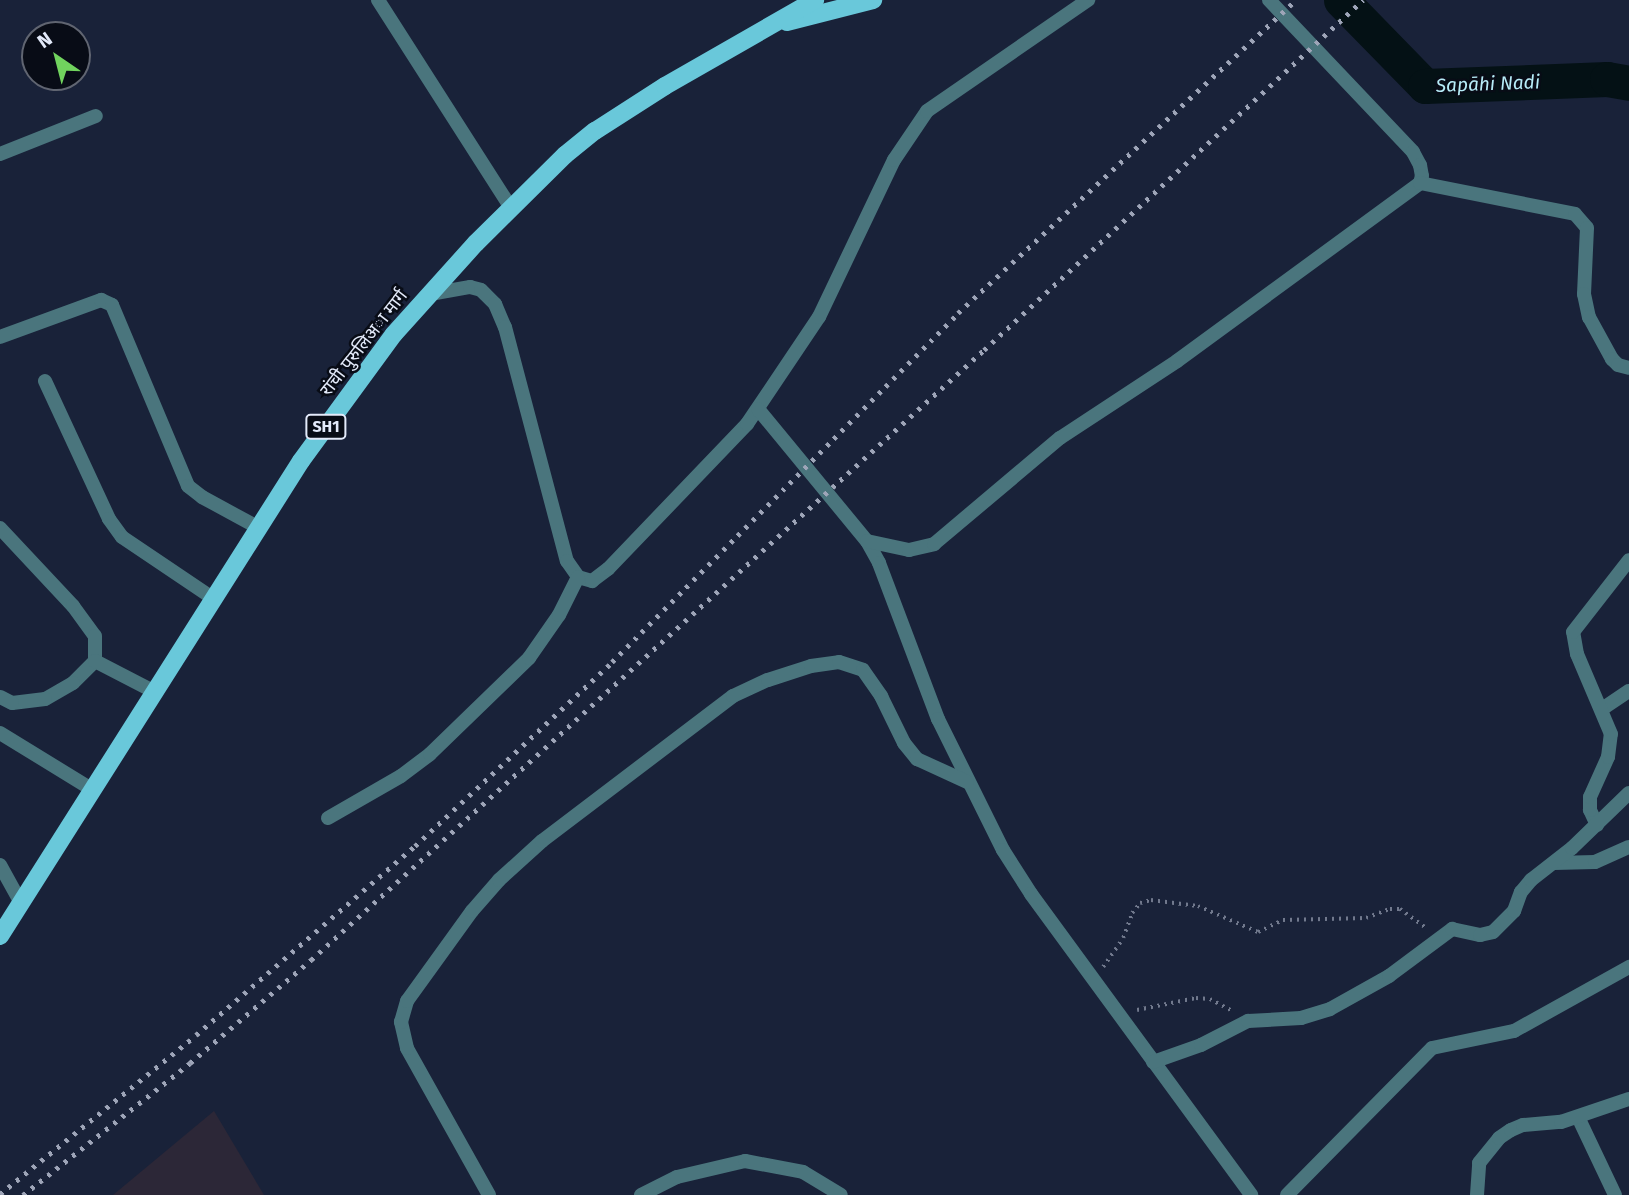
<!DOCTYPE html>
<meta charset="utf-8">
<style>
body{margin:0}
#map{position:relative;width:1629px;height:1195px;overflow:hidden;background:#192239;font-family:"Fira Sans","Noto Sans Devanagari",sans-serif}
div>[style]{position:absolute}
.education>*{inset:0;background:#2c2737}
.river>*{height:35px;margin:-17.5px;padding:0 17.5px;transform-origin:17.5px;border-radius:17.5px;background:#041115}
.path>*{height:3.5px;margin-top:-1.75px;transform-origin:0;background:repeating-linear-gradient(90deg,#71798d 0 2px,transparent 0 7px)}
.street>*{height:14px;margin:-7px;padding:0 7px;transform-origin:7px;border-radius:7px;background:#4a757d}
.primary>*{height:18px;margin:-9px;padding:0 9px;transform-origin:9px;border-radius:9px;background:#69c8da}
.rail>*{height:5px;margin-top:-2.5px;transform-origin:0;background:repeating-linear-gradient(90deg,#9ea5b8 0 3.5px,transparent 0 10.5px)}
span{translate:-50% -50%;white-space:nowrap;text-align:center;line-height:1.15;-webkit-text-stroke:5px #080c16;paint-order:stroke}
.shield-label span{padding:2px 5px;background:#080c16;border:2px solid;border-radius:5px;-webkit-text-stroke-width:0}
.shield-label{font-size:16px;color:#e3eafa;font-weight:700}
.street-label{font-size:18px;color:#e3eafa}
.water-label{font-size:19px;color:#b7ecf8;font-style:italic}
.north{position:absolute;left:21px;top:21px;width:70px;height:70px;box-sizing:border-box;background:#080c16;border:2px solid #606571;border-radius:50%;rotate:325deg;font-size:19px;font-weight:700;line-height:28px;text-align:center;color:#e3eafa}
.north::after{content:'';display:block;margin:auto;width:24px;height:32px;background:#71d35e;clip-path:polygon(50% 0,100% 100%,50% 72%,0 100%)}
</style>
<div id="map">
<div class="education">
<div style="clip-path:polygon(214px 1111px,264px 1195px,113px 1195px)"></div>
</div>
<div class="river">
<div style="left:1341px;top:0;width:120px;rotate:45.7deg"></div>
<div style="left:1425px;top:86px;width:182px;rotate:-2.2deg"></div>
<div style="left:1607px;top:79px;width:22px;rotate:10deg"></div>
</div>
<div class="path">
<div style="left:1103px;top:967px;width:35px;rotate:-55deg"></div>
<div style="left:1123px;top:938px;width:27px;rotate:-70deg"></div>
<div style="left:1132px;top:913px;width:13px;rotate:-51deg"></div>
<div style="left:1140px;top:903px;width:11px;rotate:-15deg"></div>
<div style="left:1151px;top:900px;width:47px;rotate:7.3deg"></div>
<div style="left:1198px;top:906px;width:65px;rotate:23.4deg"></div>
<div style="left:1258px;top:932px;width:28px;rotate:-26deg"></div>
<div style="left:1283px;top:920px;width:83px;rotate:-1.4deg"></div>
<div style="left:1366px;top:918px;width:26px;rotate:-21deg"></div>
<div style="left:1390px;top:909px;width:10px"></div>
<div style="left:1400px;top:909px;width:34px;rotate:36deg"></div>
<div style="left:1137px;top:1010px;width:60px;rotate:-11.5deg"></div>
<div style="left:1196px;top:998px;width:14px;rotate:4deg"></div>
<div style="left:1210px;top:999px;width:26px;rotate:28deg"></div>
</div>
<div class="street">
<div style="left:378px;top:0;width:247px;rotate:57.4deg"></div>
<div style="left:1269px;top:0;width:209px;rotate:46.5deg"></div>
<div style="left:1413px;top:152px;width:15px;rotate:62deg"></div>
<div style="left:1420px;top:165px;width:11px;rotate:80deg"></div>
<div style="left:1422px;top:176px;width:7px;rotate:106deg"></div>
<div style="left:0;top:154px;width:103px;rotate:-21.6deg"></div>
<div style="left:430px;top:294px;width:41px;rotate:-9.9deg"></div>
<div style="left:470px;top:287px;width:11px;rotate:15deg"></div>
<div style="left:481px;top:290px;width:20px;rotate:45deg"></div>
<div style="left:495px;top:304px;width:25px;rotate:67deg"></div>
<div style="left:505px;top:327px;width:242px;rotate:75.2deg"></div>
<div style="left:567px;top:561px;width:19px;rotate:55deg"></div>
<div style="left:578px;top:577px;width:15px;rotate:16deg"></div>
<div style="left:592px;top:581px;width:20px;rotate:-37deg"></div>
<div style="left:608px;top:569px;width:201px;rotate:-46.2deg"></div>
<div style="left:747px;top:424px;width:129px;rotate:-56.1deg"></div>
<div style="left:819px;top:317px;width:174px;rotate:-64.5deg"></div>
<div style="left:894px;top:160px;width:59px;rotate:-56deg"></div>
<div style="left:927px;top:111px;width:196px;rotate:-34.6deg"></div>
<div style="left:0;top:337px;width:108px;rotate:-20.1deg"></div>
<div style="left:101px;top:300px;width:12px;rotate:24deg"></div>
<div style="left:112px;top:305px;width:196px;rotate:67.2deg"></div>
<div style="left:188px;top:486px;width:18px;rotate:38deg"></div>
<div style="left:202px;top:497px;width:65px;rotate:28.5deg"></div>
<div style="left:45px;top:381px;width:152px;rotate:65.1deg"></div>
<div style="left:109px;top:519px;width:22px;rotate:54deg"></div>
<div style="left:122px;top:537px;width:111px;rotate:34deg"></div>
<div style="left:758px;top:409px;width:171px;rotate:50.5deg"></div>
<div style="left:867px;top:541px;width:25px;rotate:61deg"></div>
<div style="left:879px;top:563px;width:167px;rotate:69.3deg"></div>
<div style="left:938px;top:719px;width:146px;rotate:63.6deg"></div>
<div style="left:1003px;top:850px;width:52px;rotate:57.5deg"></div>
<div style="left:1031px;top:894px;width:373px;rotate:53.8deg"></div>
<div style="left:0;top:528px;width:107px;rotate:46.9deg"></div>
<div style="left:73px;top:606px;width:37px;rotate:54deg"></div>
<div style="left:95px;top:636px;width:25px;rotate:90deg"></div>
<div style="left:95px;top:661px;width:31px;rotate:135deg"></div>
<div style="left:73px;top:683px;width:32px;rotate:150deg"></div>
<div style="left:45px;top:699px;width:33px;rotate:173deg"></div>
<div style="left:12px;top:703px;width:13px;rotate:-153deg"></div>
<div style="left:867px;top:541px;width:43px;rotate:12.1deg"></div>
<div style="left:909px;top:550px;width:26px;rotate:-13deg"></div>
<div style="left:934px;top:544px;width:165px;rotate:-40.1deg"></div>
<div style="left:1060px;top:438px;width:140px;rotate:-33.3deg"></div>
<div style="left:1177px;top:361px;width:301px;rotate:-36.2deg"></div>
<div style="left:1420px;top:183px;width:158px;rotate:11.3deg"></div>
<div style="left:1575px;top:214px;width:18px;rotate:49deg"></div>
<div style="left:1587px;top:228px;width:66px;rotate:92.6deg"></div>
<div style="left:1584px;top:294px;width:24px;rotate:78deg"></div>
<div style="left:1589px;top:317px;width:48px;rotate:61.3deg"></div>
<div style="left:1612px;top:359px;width:8px;rotate:45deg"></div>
<div style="left:1618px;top:365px;width:11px;rotate:15deg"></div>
<div style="left:95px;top:661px;width:68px;rotate:27.3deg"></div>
<div style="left:1602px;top:709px;width:32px;rotate:-34deg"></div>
<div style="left:0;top:733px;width:109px;rotate:31.5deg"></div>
<div style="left:328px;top:818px;width:84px;rotate:-29.9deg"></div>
<div style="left:401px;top:776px;width:36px;rotate:-37deg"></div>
<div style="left:430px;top:754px;width:138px;rotate:-44.1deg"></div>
<div style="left:529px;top:658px;width:52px;rotate:-55.1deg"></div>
<div style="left:559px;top:615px;width:42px;rotate:-63.4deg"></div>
<div style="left:1597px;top:825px;width:17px;rotate:-115deg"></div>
<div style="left:1590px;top:810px;width:13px;rotate:-90deg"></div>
<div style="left:1590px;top:797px;width:44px;rotate:-65.8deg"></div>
<div style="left:1608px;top:757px;width:23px;rotate:-83deg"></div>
<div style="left:1611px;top:734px;width:87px;rotate:-113deg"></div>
<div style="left:1577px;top:654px;width:22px;rotate:-100deg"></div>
<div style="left:1573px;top:632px;width:91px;rotate:-52.1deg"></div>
<div style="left:1554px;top:863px;width:41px;rotate:-1.4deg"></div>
<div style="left:1595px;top:862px;width:37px;rotate:-24deg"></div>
<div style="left:0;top:865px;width:43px;rotate:61.1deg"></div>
<div style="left:1153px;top:1062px;width:51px;rotate:-19.5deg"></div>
<div style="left:1201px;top:1045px;width:53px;rotate:-27.1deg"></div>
<div style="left:1248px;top:1021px;width:53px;rotate:-3.2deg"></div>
<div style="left:1301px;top:1018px;width:30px;rotate:-17deg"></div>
<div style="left:1330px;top:1009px;width:68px;rotate:-29.2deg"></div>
<div style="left:1389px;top:976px;width:79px;rotate:-36.7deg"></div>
<div style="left:1452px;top:929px;width:29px;rotate:12deg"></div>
<div style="left:1480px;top:935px;width:13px;rotate:-13deg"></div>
<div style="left:1493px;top:932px;width:30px;rotate:-45deg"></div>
<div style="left:1514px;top:911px;width:20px;rotate:-70deg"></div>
<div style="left:1521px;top:892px;width:16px;rotate:-50deg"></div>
<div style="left:1531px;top:880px;width:52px;rotate:-38deg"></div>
<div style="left:1572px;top:848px;width:79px;rotate:-44deg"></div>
<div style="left:1578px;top:1117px;width:86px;rotate:64.6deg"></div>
<div style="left:489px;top:1195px;width:168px;rotate:-119.2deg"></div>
<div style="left:407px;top:1048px;width:27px;rotate:-103deg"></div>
<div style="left:401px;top:1022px;width:22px;rotate:-74deg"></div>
<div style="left:407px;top:1001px;width:111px;rotate:-54.2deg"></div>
<div style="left:472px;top:911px;width:41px;rotate:-48.9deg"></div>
<div style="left:499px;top:880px;width:58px;rotate:-42.2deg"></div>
<div style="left:542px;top:841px;width:240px;rotate:-37.2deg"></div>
<div style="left:733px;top:696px;width:38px;rotate:-25deg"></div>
<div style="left:768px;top:680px;width:45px;rotate:-18deg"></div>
<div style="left:811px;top:666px;width:28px;rotate:-8deg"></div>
<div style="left:839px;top:662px;width:25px;rotate:18deg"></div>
<div style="left:863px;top:670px;width:32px;rotate:55deg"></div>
<div style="left:881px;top:696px;width:52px;rotate:63.9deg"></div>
<div style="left:904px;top:743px;width:21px;rotate:51deg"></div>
<div style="left:917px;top:759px;width:55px;rotate:24.7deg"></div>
<div style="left:641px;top:1195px;width:40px;rotate:-26.6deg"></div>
<div style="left:677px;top:1177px;width:70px;rotate:-13.2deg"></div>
<div style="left:745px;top:1161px;width:59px;rotate:10.7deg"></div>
<div style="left:803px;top:1172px;width:44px;rotate:31.2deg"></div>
<div style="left:1287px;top:1195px;width:206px;rotate:-45.4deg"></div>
<div style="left:1432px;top:1048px;width:84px;rotate:-11.7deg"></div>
<div style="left:1514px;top:1031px;width:132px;rotate:-29.1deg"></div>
<div style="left:1477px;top:1195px;width:32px;rotate:-86deg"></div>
<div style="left:1479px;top:1163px;width:32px;rotate:-51deg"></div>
<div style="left:1499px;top:1138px;width:14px;rotate:-34deg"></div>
<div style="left:1511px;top:1130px;width:13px;rotate:-23deg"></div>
<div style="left:1523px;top:1125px;width:38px;rotate:-5deg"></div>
<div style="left:1561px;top:1122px;width:72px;rotate:-18.7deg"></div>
</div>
<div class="primary">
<div style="left:787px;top:22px;width:89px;rotate:-14.3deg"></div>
<div style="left:0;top:936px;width:562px;rotate:-57.64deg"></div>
<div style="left:301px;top:461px;width:157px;rotate:-53.8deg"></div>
<div style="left:394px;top:334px;width:122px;rotate:-48deg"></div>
<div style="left:476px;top:243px;width:125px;rotate:-44.7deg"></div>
<div style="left:565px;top:155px;width:38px;rotate:-39deg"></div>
<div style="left:595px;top:131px;width:83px;rotate:-32.7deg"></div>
<div style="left:665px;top:86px;width:173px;rotate:-29.8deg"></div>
</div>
<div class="rail">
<div style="left:0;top:1194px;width:252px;rotate:-39deg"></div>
<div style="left:196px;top:1035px;width:289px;rotate:-40.8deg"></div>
<div style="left:415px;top:846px;width:270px;rotate:-43deg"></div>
<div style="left:612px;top:662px;width:491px;rotate:-45.2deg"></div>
<div style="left:958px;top:313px;width:461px;rotate:-42.8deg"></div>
<div style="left:23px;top:1195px;width:213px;rotate:-38.3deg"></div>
<div style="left:190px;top:1063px;width:159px;rotate:-40.4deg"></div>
<div style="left:311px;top:960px;width:908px;rotate:-42.19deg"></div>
<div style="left:984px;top:350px;width:516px;rotate:-42.72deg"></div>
</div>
<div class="shield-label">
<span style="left:326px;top:427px">SH1</span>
</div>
<div class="street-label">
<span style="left:364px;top:343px;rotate:-52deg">रांची पुरुलिअा मार्ग</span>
</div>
<div class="water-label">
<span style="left:1488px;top:84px;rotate:-2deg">Sapāhi Nadi</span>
</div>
<div class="north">N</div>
</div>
